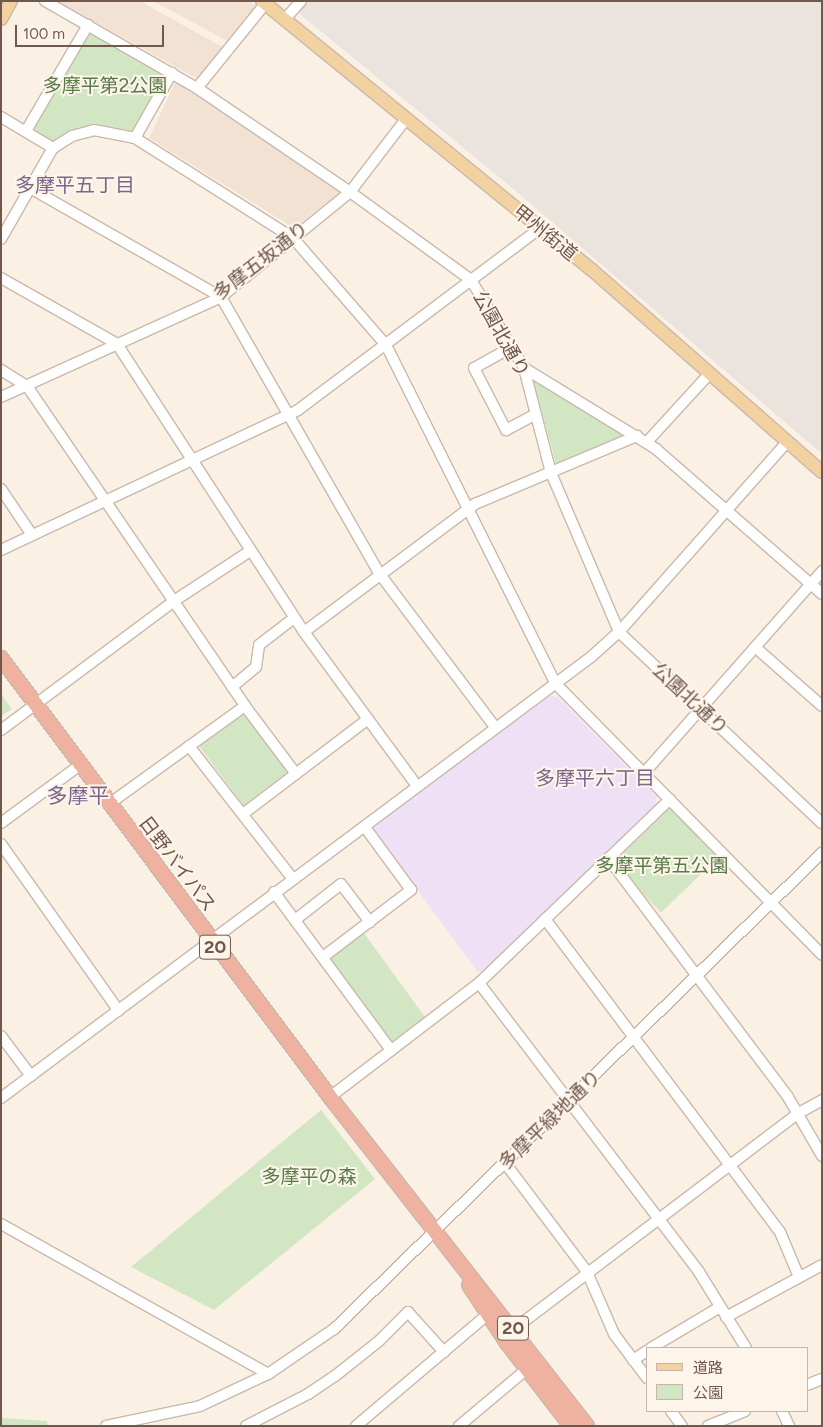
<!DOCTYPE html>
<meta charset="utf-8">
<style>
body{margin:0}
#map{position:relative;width:823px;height:1427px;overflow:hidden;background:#faf1e4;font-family:Figtree,"Noto Sans JP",sans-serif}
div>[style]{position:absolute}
.residential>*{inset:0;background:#f1e2d3}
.industrial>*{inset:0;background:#eae3de}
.education>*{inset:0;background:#eee1f6}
.green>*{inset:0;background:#d3e6c4;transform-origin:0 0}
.roads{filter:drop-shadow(1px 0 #cab8ab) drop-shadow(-1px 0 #cab8ab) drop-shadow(0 1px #cab8ab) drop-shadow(0 -1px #cab8ab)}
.minor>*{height:10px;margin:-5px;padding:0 5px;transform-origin:5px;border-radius:5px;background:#fff}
.major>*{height:12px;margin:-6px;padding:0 6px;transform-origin:6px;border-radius:6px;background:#f3d2a2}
.highway>*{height:14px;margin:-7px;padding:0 7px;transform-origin:7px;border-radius:7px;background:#efb2a0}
span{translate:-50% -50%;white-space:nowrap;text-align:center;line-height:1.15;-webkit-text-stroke:4px #fdf5ea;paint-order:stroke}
.shield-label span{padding:1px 4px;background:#fdf5ea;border:1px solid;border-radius:4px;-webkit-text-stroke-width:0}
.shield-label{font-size:18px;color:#70584c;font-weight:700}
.park-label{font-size:19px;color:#587a48}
.street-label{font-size:19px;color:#70584c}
.neighbourhood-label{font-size:20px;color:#7d648c}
.quarter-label{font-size:21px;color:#7d648c}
.frame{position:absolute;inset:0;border:2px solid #70584c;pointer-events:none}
.legend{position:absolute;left:646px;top:1347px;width:162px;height:65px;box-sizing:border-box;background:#fdf5ea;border:1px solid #c5b6ab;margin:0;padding:6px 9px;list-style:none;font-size:15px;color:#70584c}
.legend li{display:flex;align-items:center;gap:10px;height:25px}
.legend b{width:25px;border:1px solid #c5b6ab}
.scale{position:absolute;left:15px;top:25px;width:149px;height:22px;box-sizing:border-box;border:2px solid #70584c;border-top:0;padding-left:6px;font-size:15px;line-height:18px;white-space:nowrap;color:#70584c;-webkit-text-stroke:4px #fdf5ea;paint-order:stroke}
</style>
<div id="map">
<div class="residential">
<div style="clip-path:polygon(57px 1px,140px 1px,224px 48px,198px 79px)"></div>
<div style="clip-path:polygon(153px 1px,249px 1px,258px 8px,231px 43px)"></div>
<div style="clip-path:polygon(176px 81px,197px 91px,340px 192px,294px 228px,149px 138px)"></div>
</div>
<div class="industrial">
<div style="clip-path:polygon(304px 1px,822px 1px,822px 454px,516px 191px,296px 11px)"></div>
</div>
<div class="education">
<div style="clip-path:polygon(550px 696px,558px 697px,657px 797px,655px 805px,483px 973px,477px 971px,371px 827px)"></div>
</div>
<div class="green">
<div style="clip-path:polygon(88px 25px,172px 73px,135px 138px,94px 130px,53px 148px,26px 131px)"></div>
<div style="clip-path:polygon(532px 376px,625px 435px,556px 464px)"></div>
<div style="clip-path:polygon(1px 694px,12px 709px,1px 716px)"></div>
<div style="left:243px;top:713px;width:74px;height:55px;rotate:53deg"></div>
<div style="left:670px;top:808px;width:69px;height:79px;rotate:46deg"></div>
<div style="left:361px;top:929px;width:114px;height:47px;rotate:54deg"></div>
<div style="clip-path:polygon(321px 1110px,375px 1179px,214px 1310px,131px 1267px)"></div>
<div style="clip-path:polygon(1px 1418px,47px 1421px,48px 1426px,1px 1426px)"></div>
</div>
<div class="roads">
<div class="minor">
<div style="left:45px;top:1px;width:175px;rotate:29.8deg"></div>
<div style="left:197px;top:88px;width:185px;rotate:34.2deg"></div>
<div style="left:350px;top:192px;width:150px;rotate:36deg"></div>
<div style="left:471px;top:280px;width:103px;rotate:58.9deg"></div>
<div style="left:524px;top:368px;width:108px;rotate:75.6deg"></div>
<div style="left:551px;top:473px;width:173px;rotate:66.8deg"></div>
<div style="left:619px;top:632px;width:279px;rotate:43.3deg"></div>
<div style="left:284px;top:20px;width:25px;rotate:-48deg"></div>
<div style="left:197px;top:88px;width:108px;rotate:-51deg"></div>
<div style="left:1px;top:117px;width:61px;rotate:30.8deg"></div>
<div style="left:26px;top:131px;width:123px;rotate:-59.7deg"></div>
<div style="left:135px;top:138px;width:75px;rotate:-60.4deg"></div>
<div style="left:30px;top:188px;width:220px;rotate:29.7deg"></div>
<div style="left:221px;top:297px;width:318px;rotate:60.2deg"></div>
<div style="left:379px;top:573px;width:193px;rotate:53deg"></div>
<div style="left:1px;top:239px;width:105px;rotate:-60.3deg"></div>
<div style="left:53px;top:148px;width:22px;rotate:-32deg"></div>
<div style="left:72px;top:136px;width:23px;rotate:-15deg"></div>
<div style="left:94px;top:130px;width:42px;rotate:11deg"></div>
<div style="left:135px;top:138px;width:187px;rotate:32.3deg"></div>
<div style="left:293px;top:238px;width:142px;rotate:49deg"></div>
<div style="left:386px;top:345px;width:378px;rotate:63.4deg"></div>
<div style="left:555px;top:683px;width:381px;rotate:45.5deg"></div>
<div style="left:1px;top:278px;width:133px;rotate:29.6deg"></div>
<div style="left:117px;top:344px;width:343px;rotate:57deg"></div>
<div style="left:304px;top:632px;width:191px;rotate:53.7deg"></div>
<div style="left:512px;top:347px;width:43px;rotate:151.1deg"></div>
<div style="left:474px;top:368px;width:70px;rotate:62.7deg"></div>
<div style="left:506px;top:430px;width:34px;rotate:-28deg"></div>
<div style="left:524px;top:368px;width:155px;rotate:31.5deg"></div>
<div style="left:656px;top:449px;width:220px;rotate:41.1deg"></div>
<div style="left:1px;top:370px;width:31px;rotate:32deg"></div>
<div style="left:27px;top:386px;width:387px;rotate:55.7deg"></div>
<div style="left:245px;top:706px;width:85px;rotate:53.1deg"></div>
<div style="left:1px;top:397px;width:242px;rotate:-24.4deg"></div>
<div style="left:221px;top:297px;width:166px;rotate:-39.1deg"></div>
<div style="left:350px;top:192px;width:92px;rotate:-52.5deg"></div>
<div style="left:647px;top:442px;width:92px;rotate:-47.6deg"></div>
<div style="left:1px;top:489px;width:55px;rotate:56deg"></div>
<div style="left:1px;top:550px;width:328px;rotate:-25.2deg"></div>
<div style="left:298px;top:410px;width:303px;rotate:-36.9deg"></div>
<div style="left:304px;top:632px;width:214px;rotate:-36.8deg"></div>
<div style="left:475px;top:504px;width:176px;rotate:-22.8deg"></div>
<div style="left:755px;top:647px;width:89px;rotate:41.4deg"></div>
<div style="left:232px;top:687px;width:31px;rotate:-40deg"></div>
<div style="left:256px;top:667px;width:22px;rotate:-82deg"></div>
<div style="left:259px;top:645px;width:44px;rotate:-37.6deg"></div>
<div style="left:1px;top:730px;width:216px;rotate:-36.7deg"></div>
<div style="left:174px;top:601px;width:91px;rotate:-33.3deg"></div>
<div style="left:189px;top:746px;width:169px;rotate:52deg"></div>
<div style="left:645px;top:772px;width:268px;rotate:-48.6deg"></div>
<div style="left:109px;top:804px;width:168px;rotate:-35.8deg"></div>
<div style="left:243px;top:814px;width:157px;rotate:-37.2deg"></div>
<div style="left:1px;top:823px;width:98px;rotate:-36.3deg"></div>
<div style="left:1px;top:844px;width:204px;rotate:54.8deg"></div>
<div style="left:608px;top:858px;width:299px;rotate:53deg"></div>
<div style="left:788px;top:1097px;width:68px;rotate:60deg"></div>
<div style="left:274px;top:892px;width:197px;rotate:53.5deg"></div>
<div style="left:545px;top:919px;width:391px;rotate:53.1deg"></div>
<div style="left:780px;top:1232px;width:49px;rotate:67.1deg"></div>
<div style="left:295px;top:920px;width:58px;rotate:-38deg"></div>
<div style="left:341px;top:884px;width:48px;rotate:52.7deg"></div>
<div style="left:323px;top:957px;width:111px;rotate:-37.3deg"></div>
<div style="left:411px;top:890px;width:79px;rotate:-126.3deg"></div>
<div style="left:479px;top:983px;width:363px;rotate:52.7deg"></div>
<div style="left:699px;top:1272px;width:89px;rotate:58.3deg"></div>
<div style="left:1px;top:1036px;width:50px;rotate:53.1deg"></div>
<div style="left:330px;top:1097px;width:188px;rotate:-37.4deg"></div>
<div style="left:479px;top:983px;width:265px;rotate:-43.9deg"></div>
<div style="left:1px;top:1098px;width:737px;rotate:-36.78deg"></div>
<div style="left:591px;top:657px;width:38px;rotate:-42deg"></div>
<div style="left:619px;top:632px;width:254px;rotate:-48.5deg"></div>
<div style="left:505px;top:1163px;width:136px;rotate:53deg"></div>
<div style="left:587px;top:1272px;width:68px;rotate:66.5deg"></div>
<div style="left:614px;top:1334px;width:55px;rotate:53.1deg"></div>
<div style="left:1px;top:1224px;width:306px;rotate:29.3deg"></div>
<div style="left:726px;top:1317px;width:109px;rotate:-28.4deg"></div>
<div style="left:514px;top:1329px;width:355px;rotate:-37.2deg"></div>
<div style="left:797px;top:1114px;width:29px;rotate:-29deg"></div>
<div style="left:651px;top:1348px;width:80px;rotate:-30.7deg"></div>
<div style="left:633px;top:1360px;width:17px;rotate:-33deg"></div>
<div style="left:807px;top:1385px;width:16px;rotate:-22deg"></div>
<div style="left:671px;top:1411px;width:19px;rotate:54deg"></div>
<div style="left:782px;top:1411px;width:17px;rotate:65deg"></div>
<div style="left:106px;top:1426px;width:96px;rotate:-12deg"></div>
<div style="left:200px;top:1406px;width:75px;rotate:-25.2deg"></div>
<div style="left:268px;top:1374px;width:80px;rotate:-34.3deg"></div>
<div style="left:334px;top:1329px;width:682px;rotate:-44.29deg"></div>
<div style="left:246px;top:1426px;width:70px;rotate:-27.3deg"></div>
<div style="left:308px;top:1394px;width:32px;rotate:-34deg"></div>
<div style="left:335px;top:1376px;width:56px;rotate:-38.5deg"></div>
<div style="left:379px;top:1341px;width:41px;rotate:-45deg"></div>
<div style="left:408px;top:1312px;width:54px;rotate:48deg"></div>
<div style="left:356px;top:1426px;width:173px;rotate:-40.3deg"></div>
<div style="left:459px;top:1426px;width:89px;rotate:-40deg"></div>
<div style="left:708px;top:1426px;width:40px;rotate:-22deg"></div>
</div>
<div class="major">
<div style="left:262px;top:1px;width:426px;rotate:39.2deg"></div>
<div style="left:592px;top:270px;width:306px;rotate:41.3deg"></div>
<div style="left:1px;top:19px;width:21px;rotate:-61deg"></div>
</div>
<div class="highway">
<div style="left:1px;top:658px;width:549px;rotate:53.15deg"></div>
<div style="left:330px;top:1097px;width:417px;rotate:52deg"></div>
<div style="left:469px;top:1285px;width:69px;rotate:56.8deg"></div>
<div style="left:507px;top:1343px;width:105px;rotate:52.4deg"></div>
</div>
</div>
<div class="shield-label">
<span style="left:215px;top:947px">20</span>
<span style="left:513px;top:1328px">20</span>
</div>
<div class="park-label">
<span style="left:105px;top:86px">多摩平第2公園</span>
<span style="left:662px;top:866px">多摩平第五公園</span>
<span style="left:309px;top:1177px">多摩平の森</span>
</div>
<div class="street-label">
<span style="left:545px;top:233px;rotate:39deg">甲州街道</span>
<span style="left:261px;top:261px;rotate:-38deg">多摩五坂通り</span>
<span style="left:501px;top:334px;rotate:61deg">公園北通り</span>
<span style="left:690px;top:699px;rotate:43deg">公園北通り</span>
<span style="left:177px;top:864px;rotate:53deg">日野バイパス</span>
<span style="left:550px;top:1120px;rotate:-44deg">多摩平緑地通り</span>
</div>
<div class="neighbourhood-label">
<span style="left:75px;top:185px">多摩平五丁目</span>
<span style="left:595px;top:778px">多摩平六丁目</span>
</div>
<div class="quarter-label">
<span style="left:78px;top:796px">多摩平</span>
</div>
<div class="frame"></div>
<ul class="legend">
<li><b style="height:6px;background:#f3d2a2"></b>道路</li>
<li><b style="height:14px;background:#d3e6c4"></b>公園</li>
</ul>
<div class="scale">100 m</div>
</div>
